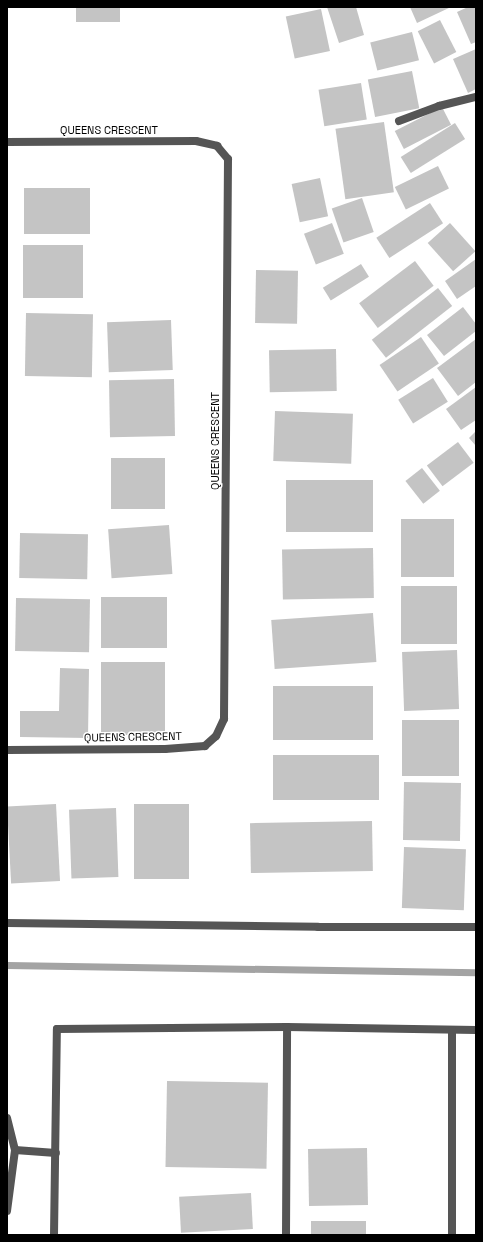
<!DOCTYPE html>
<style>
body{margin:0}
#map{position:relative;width:483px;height:1242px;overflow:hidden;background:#fff;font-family:"Space Grotesk",sans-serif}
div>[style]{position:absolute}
.stream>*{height:7px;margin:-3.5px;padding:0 3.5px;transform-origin:3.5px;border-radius:3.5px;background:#a3a3a3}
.building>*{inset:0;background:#c4c4c4;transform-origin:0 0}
.service>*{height:8px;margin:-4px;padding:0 4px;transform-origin:4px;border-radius:4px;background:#555}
.minor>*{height:8px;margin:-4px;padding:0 4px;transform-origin:4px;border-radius:4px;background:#555}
span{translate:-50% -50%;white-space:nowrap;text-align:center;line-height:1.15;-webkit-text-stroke:3px #fff;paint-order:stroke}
.street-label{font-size:11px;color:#000}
.frame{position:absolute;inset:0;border:8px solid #000;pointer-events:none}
</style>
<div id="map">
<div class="stream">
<div style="left:7px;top:965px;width:469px;rotate:0.9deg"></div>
</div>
<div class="building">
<div style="left:76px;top:7px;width:44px;height:15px"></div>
<div style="clip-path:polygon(327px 7px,356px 7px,364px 35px,339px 43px)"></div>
<div style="clip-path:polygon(410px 7px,451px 7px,417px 23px)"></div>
<div style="clip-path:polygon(468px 7px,476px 7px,476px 42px,471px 44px,457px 12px)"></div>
<div style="left:321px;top:9px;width:43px;height:36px;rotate:78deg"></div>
<div style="left:440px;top:20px;width:36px;height:25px;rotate:63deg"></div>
<div style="left:412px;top:32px;width:29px;height:43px;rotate:76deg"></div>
<div style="clip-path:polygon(476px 49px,476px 89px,468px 93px,453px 59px)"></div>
<div style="left:412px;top:71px;width:38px;height:45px;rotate:79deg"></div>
<div style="left:361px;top:83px;width:37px;height:43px;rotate:81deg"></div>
<div style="left:442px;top:107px;width:20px;height:53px;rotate:63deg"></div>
<div style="left:384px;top:122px;width:71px;height:49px;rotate:82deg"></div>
<div style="left:455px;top:123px;width:19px;height:64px;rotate:58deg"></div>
<div style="left:438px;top:166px;width:25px;height:48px;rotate:64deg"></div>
<div style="left:320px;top:178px;width:39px;height:29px;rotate:78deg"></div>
<div style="left:24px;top:188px;width:66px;height:46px"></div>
<div style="left:362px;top:198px;width:36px;height:32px;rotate:71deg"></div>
<div style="left:430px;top:203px;width:24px;height:64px;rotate:57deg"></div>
<div style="left:332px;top:223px;width:33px;height:30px;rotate:69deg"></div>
<div style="left:450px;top:223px;width:38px;height:30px;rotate:48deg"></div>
<div style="left:23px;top:245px;width:60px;height:53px"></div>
<div style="clip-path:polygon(476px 259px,476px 286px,457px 299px,445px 281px)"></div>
<div style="left:415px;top:261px;width:31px;height:70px;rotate:53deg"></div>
<div style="left:361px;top:264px;width:15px;height:45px;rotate:58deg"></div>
<div style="left:256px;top:270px;width:42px;height:53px;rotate:1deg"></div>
<div style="left:438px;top:288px;width:23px;height:84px;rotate:52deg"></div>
<div style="clip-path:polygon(463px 307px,476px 324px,476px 331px,444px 356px,427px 335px)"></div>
<div style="left:26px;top:313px;width:67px;height:63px;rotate:1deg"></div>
<div style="left:171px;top:320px;width:50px;height:64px;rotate:88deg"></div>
<div style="left:421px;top:337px;width:32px;height:50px;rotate:56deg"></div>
<div style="clip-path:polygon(476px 339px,476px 382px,458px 396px,437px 368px)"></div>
<div style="left:336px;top:349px;width:42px;height:67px;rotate:89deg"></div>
<div style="left:433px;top:378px;width:28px;height:41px;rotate:58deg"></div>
<div style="left:174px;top:379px;width:57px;height:65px;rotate:89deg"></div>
<div style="clip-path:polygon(476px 387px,476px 420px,461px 430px,446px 409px)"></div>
<div style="left:275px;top:411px;width:78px;height:50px;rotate:2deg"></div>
<div style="clip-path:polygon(476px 431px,476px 446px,469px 438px)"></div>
<div style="left:458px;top:442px;width:26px;height:39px;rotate:53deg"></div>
<div style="left:111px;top:458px;width:54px;height:51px"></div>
<div style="left:422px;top:468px;width:29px;height:21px;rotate:52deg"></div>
<div style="left:286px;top:480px;width:87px;height:52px"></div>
<div style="left:401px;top:519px;width:53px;height:58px"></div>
<div style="left:169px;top:525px;width:49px;height:61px;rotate:86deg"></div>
<div style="left:20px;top:533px;width:68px;height:45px;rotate:1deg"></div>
<div style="left:373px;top:548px;width:50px;height:91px;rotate:89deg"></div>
<div style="left:401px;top:586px;width:56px;height:58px"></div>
<div style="left:167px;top:597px;width:51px;height:66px;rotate:90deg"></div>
<div style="left:16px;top:598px;width:74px;height:53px;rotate:1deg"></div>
<div style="left:373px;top:613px;width:49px;height:102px;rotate:86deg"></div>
<div style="left:457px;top:650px;width:59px;height:55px;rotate:88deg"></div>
<div style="left:101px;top:662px;width:64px;height:73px"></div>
<div style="clip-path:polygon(60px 668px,89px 669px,88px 738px,20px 737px,20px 711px,59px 711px)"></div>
<div style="left:273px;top:686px;width:100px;height:54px"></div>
<div style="left:402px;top:720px;width:57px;height:56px"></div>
<div style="left:379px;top:755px;width:45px;height:106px;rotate:90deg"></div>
<div style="left:404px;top:782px;width:57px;height:58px;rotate:1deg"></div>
<div style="left:56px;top:804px;width:77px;height:49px;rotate:87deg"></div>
<div style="left:134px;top:804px;width:55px;height:75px"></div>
<div style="left:116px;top:808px;width:69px;height:47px;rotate:88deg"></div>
<div style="left:372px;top:821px;width:50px;height:122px;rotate:89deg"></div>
<div style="left:404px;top:847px;width:62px;height:61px;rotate:2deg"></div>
<div style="left:167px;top:1081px;width:101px;height:86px;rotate:1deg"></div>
<div style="left:367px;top:1148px;width:57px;height:59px;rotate:89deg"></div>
<div style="left:251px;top:1193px;width:36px;height:72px;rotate:87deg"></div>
<div style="left:366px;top:1221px;width:14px;height:55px;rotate:90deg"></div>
</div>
<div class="service">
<div style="left:399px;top:121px;width:43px;rotate:-20.6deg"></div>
<div style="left:439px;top:106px;width:38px;rotate:-14deg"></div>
<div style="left:7px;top:1118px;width:33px;rotate:76deg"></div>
<div style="left:15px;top:1150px;width:41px;rotate:4.2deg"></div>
<div style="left:7px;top:1211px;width:62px;rotate:-82.5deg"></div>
</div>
<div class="minor">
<div style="left:7px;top:142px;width:189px;rotate:-0.3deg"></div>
<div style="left:196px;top:141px;width:22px;rotate:13deg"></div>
<div style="left:217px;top:146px;width:17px;rotate:50deg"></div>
<div style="left:228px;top:159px;width:560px;rotate:90.41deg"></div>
<div style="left:224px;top:719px;width:19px;rotate:115deg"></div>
<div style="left:216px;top:736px;width:15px;rotate:138deg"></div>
<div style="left:205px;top:746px;width:40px;rotate:175.7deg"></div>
<div style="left:165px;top:749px;width:158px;rotate:179.6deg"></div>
<div style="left:7px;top:923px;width:311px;rotate:0.7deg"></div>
<div style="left:318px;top:927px;width:158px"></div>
<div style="left:54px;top:1235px;width:206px;rotate:-89.2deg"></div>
<div style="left:57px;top:1029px;width:230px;rotate:-0.5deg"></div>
<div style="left:287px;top:1027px;width:189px;rotate:0.9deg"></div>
<div style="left:286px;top:1235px;width:208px;rotate:-89.7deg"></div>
<div style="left:452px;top:1235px;width:205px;rotate:-90deg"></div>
</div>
<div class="street-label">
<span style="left:109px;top:130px">QUEENS CRESCENT</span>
<span style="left:215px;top:441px;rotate:-90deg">QUEENS CRESCENT</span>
<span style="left:133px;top:737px;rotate:-1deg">QUEENS CRESCENT</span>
</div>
<div class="frame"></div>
</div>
